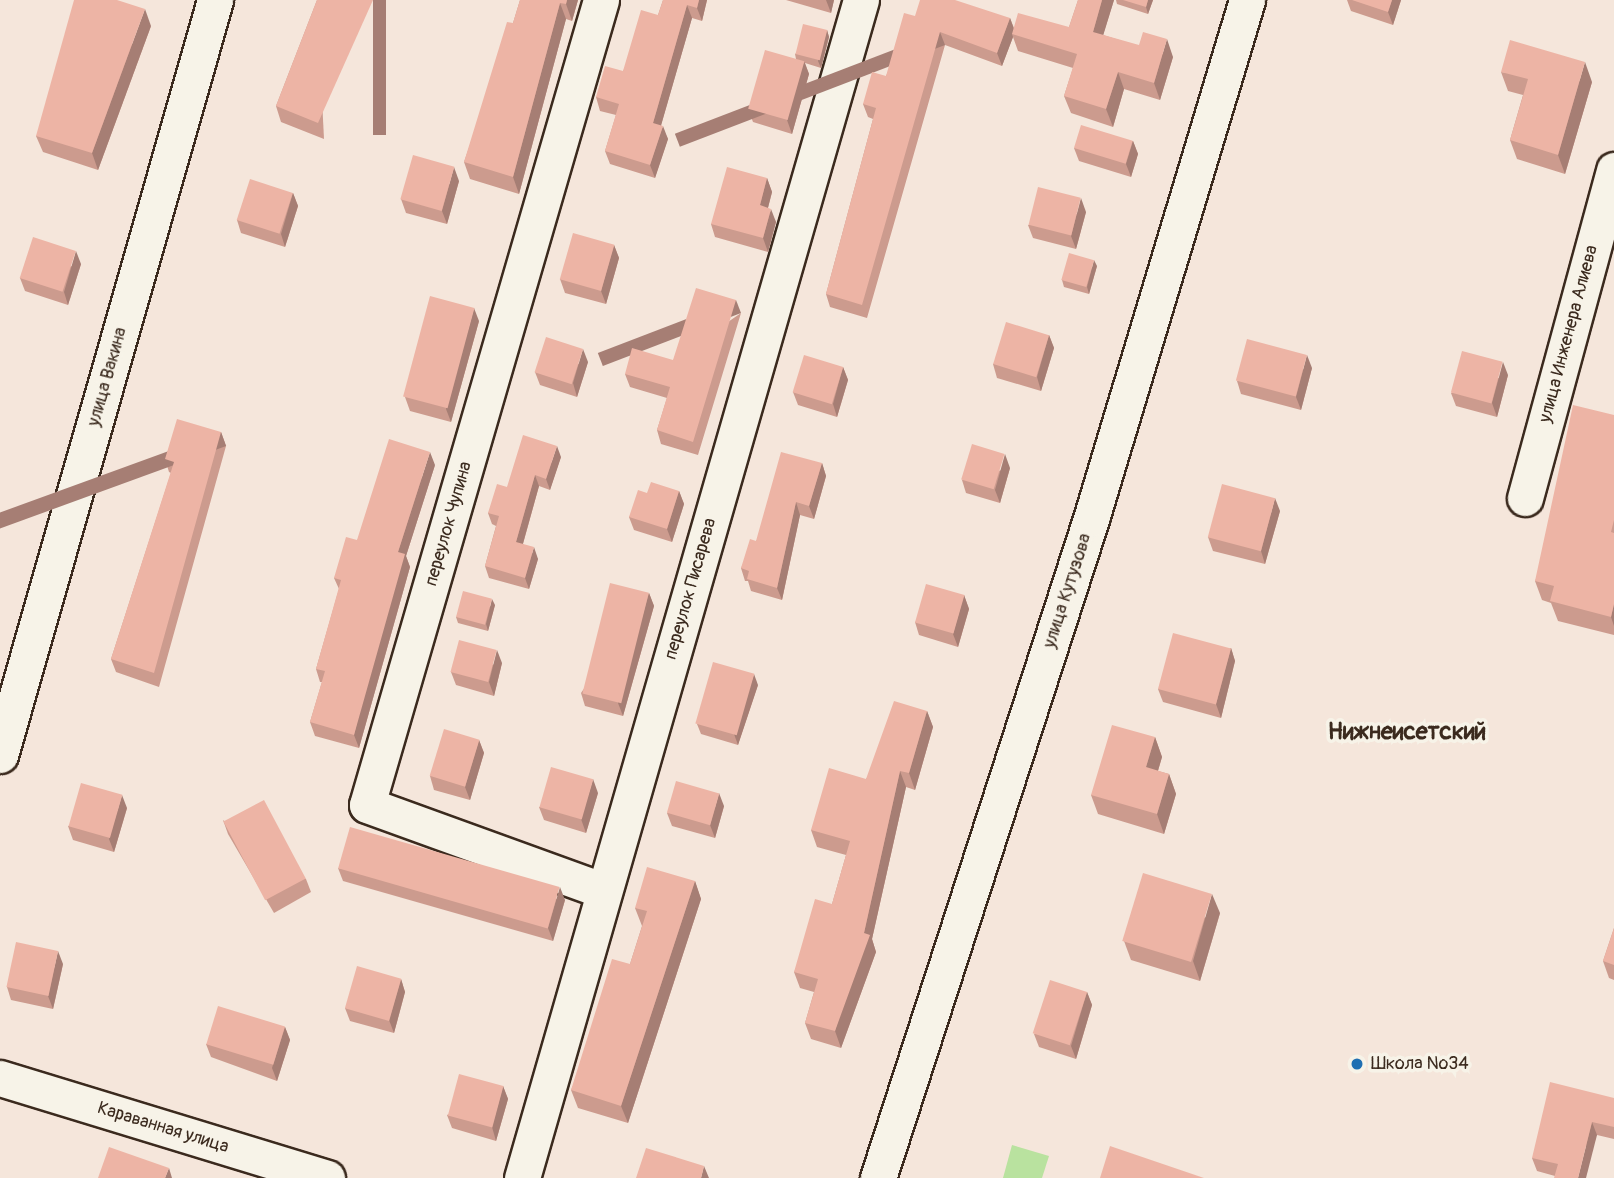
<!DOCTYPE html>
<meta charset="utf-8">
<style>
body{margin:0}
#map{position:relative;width:1614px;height:1178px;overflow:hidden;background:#f5e6db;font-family:Pangolin,sans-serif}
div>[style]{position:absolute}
.green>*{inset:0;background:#b9e29f}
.roads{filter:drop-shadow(2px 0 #3b2a1e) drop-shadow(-2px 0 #3b2a1e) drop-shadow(0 2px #3b2a1e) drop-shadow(0 -2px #3b2a1e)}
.minor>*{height:35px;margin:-17.5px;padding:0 17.5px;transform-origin:17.5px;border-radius:17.5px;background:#f7f3e8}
.wall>*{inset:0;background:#cc9b8e}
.shaded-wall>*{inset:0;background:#a67e74;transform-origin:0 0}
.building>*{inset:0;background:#edb4a5;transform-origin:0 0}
.dots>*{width:19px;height:19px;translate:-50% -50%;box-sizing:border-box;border:4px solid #f7f3e8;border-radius:50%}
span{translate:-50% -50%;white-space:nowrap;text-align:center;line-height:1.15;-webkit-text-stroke:7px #f7f3e8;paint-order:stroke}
.street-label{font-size:18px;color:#3b2a1e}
.poi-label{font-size:18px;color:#3b2a1e}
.left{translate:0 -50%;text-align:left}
.district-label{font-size:24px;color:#3b2a1e;font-weight:700}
</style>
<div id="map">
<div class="green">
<div style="clip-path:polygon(1012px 1145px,1049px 1156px,1042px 1178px,1003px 1178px)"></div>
</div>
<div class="roads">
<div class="minor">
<div style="left:601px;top:0;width:838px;rotate:106.21deg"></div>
<div style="left:367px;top:805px;width:252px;rotate:19.9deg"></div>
<div style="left:1525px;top:498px;width:340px;rotate:-74.8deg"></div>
<div style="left:0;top:755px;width:785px;rotate:-74.1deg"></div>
<div style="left:0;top:1078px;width:342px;rotate:17deg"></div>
<div style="left:522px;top:1178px;width:1226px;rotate:-73.95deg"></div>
<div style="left:878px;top:1178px;width:693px;rotate:-72.09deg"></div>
<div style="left:1091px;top:519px;width:542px;rotate:-73.27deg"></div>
</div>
</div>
<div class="wall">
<div style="clip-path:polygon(317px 0,324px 139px,281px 122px,276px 106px)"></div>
<div style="clip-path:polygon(520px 0,578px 0,572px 21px,566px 19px,519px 194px,470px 179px,464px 162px,513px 23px)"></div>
<div style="clip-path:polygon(663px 0,707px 0,702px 21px,692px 18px,661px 125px,668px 139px,655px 178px,610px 164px,605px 151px,616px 115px,600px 111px,596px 97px,623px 71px,658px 15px)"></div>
<div style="clip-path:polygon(786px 0,834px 0,831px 13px)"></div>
<div style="clip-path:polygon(1078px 0,1114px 0,1103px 35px,1173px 57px,1160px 100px,1124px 89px,1113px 127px,1071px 113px,1064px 96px,1073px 68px,1018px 51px,1013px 37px,1002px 66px,945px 45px,867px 318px,830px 307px,826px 294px,873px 119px,868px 117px,863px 104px,886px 76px,915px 16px,1010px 18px,1014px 28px,1069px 27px)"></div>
<div style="clip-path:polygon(1116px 0,1153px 0,1148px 14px,1117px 4px)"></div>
<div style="clip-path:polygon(1347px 0,1401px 0,1393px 25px,1351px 11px)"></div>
<div style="clip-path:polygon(151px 26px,98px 170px,43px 152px,36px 136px)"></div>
<div style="clip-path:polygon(827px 30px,829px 37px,821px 68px,805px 63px,809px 74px,792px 134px,753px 122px,748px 109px,796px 59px,795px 54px)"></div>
<div style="clip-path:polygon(1501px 72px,1592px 82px,1565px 174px,1517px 159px,1510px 140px,1523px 95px,1508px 91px)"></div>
<div style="clip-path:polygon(1133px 141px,1138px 154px,1131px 177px,1079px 161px,1074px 148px)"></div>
<div style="clip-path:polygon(767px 178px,772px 192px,768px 208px,776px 222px,768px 252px,715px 237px,711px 224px)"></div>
<div style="clip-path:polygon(459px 181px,447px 224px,406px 213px,401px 199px)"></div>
<div style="clip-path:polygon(293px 193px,298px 206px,285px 247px,241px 233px,237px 220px)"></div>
<div style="clip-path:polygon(1086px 212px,1076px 249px,1033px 238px,1028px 225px)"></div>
<div style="clip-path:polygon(614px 245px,619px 258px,606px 304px,565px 293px,560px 279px)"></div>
<div style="clip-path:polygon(81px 264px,68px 305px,25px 291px,20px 278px)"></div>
<div style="clip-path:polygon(1097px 266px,1089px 294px,1064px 287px,1062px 280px)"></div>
<div style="clip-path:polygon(741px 313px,698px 455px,661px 444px,657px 430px,667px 398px,630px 387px,625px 374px,673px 360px)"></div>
<div style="clip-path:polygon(479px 321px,451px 422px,410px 411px,405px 397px)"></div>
<div style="clip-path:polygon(1049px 335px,1054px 348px,1041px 391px,997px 378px,993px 364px)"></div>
<div style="clip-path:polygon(588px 362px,577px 397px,540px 385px,535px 372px)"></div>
<div style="clip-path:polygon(843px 367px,848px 380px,837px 417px,798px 405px,793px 392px)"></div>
<div style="clip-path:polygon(1312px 368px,1301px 410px,1241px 394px,1237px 381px)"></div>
<div style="clip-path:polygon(1508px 375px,1497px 417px,1456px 406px,1451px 393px)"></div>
<div style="clip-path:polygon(1614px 415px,1614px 635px,1558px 621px,1551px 603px,1542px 600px,1535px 581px)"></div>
<div style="clip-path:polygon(221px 432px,226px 446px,159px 687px,116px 672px,111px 659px,171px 473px,169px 472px,165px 459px)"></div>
<div style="clip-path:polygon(561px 457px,550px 490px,539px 486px,523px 544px,538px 559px,529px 589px,489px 578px,485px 566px,496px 526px,492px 524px,488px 513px,507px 487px)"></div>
<div style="clip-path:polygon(822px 463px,826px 476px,814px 519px,800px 515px,782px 600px,751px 591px,748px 581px,745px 581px,741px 568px,756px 541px)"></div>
<div style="clip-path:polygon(435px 465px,406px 556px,410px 567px,359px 748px,315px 736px,310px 722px,322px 682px,320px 682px,316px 669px,339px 589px,334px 578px,357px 540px)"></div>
<div style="clip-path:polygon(1010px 468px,1000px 503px,966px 493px,962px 480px)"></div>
<div style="clip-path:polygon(679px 491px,684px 504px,672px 542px,634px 530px,629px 517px,647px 493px)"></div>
<div style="clip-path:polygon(1280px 511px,1265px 564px,1213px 551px,1208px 537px)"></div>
<div style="clip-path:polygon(649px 593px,654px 606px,623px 716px,585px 706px,581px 693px)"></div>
<div style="clip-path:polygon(964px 595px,969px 609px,958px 647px,919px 635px,915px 622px)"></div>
<div style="clip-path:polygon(495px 605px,488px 631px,458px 623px,456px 617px)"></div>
<div style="clip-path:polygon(1231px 648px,1235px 661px,1221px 718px,1163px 702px,1158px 689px)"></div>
<div style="clip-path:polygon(502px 663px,494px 696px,456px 685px,451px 672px)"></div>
<div style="clip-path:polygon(758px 685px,738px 745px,701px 734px,697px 724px)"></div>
<div style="clip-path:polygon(927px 711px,933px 727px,915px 790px,906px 787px,872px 939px,876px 952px,841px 1048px,811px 1039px,805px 1023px,814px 992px,800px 988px,794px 972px,832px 904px,846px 855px,817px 847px,811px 830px,866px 779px)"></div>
<div style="clip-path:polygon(1155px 737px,1162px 757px,1158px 771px,1169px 774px,1176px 794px,1164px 834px,1098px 814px,1091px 795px)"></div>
<div style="clip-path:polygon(479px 740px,484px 753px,470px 800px,434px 790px,430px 776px)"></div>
<div style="clip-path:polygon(598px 793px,586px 833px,544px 820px,539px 807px)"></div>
<div style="clip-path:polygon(724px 806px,715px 838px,672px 826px,667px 813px)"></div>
<div style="clip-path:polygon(127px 808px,114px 852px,73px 840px,68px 826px)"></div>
<div style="clip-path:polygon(223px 820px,306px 879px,311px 892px,274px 913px,228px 834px)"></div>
<div style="clip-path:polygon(338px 868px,565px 900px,553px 941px,343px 881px)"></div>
<div style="clip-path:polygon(695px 881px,701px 899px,628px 1123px,578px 1108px,571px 1090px,630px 964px,642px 926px,635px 908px)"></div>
<div style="clip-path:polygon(1220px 913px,1200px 981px,1131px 960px,1124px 941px)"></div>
<div style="clip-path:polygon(1614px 928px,1614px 980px,1609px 978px,1603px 961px)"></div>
<div style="clip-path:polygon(63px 964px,53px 1009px,11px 1000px,7px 987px)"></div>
<div style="clip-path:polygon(401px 979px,405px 992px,394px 1033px,350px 1021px,345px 1008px)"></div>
<div style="clip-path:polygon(1087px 992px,1092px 1005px,1076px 1059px,1039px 1047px,1034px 1034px)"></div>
<div style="clip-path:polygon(285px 1027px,290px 1040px,277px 1081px,211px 1057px,206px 1044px)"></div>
<div style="clip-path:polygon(503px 1086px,508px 1099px,496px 1141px,452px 1128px,447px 1115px)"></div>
<div style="clip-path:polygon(1614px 1098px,1614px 1139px,1597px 1135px,1555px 1176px,1537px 1171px,1532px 1158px)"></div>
</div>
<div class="shaded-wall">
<div style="left:373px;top:0;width:13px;height:135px"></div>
<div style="clip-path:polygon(567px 0,578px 0,572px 21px,566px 4px)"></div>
<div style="clip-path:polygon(699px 0,707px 0,702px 21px,697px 8px)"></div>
<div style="clip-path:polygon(826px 0,834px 0,831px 13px)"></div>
<div style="clip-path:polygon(1102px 0,1114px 0,1099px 49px,1093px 32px)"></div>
<div style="clip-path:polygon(1148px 0,1153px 0,1148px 14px,1146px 7px)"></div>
<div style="clip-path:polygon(1392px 0,1401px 0,1393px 25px,1388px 12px)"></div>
<div style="clip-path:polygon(560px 3px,566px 19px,519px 194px,513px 177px)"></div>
<div style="clip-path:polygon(687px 5px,692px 18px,658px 136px,653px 123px)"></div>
<div style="clip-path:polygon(145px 9px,151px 26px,98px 170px,92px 153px)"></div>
<div style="clip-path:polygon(1010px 18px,1015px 32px,1012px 34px,1013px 37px,1002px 66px,997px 53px)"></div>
<div style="clip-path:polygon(827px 30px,829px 37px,821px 68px,818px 61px)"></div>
<div style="left:940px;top:32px;width:14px;height:284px;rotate:69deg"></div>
<div style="clip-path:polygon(1167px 39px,1173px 57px,1160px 100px,1154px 83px)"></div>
<div style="clip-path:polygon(804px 61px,809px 74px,792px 134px,787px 120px)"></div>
<div style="clip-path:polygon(1585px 62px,1592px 82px,1565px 174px,1558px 155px)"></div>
<div style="clip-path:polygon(1118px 72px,1124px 89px,1113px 127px,1106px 109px)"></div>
<div style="clip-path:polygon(663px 126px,668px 139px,655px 178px,650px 165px)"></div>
<div style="clip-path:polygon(1133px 141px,1138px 154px,1131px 177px,1126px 164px)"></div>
<div style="clip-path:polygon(454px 167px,459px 181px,447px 224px,442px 211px)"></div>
<div style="clip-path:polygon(767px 178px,772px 192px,765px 219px,760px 205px)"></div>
<div style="clip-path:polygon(293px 193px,298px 206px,285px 247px,281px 234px)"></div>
<div style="clip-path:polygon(1081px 198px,1086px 212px,1076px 249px,1071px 236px)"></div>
<div style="clip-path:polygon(771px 209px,776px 222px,768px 252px,763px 238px)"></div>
<div style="clip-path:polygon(614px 245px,619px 258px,606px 304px,601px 291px)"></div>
<div style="clip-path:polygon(76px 251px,81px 264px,68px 305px,64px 292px)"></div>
<div style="clip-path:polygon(1094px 260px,1097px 266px,1089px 294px,1087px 287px)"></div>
<div style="left:736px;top:300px;width:14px;height:148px;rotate:69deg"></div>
<div style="clip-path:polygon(474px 308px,479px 321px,451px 422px,446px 409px)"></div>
<div style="clip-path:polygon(1049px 335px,1054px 348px,1041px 391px,1037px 377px)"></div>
<div style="clip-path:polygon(583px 349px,588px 362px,577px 397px,573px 383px)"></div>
<div style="clip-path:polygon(1307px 355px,1312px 368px,1301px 410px,1296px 397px)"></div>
<div style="clip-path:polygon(1503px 362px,1508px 375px,1497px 417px,1492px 403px)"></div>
<div style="clip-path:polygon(843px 367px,848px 380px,837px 417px,833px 404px)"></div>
<div style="left:221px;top:432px;width:15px;height:250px;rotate:70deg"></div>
<div style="clip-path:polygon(557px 446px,561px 457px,550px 490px,546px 479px)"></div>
<div style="clip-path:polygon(430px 452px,435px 465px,406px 556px,410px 567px,359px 748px,354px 735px,398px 552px)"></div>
<div style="clip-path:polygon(1005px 454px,1010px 468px,1000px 503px,995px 490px)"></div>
<div style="clip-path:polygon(822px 463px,826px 476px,814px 519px,809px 506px)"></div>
<div style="clip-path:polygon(535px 475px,539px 486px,520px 554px,516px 542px)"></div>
<div style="clip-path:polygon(679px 491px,684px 504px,672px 542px,667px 529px)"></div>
<div style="clip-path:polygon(1275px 498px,1280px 511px,1265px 564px,1261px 551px)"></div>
<div style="clip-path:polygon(796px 502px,800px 515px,782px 600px,777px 588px)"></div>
<div style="clip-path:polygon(534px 547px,538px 559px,529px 589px,525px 578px)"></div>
<div style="clip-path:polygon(649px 593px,654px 606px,623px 716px,618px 703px)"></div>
<div style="clip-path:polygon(964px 595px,969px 609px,958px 647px,953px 634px)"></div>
<div style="clip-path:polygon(492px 599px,495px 605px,488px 631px,486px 624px)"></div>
<div style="clip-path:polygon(1614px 604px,1614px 626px,1611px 617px)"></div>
<div style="clip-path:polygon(1231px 648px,1235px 661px,1221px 718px,1216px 704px)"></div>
<div style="clip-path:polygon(497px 650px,502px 663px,494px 696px,489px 682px)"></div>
<div style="clip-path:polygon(754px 674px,758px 685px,738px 745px,734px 734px)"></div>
<div style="clip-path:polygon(927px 711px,933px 727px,915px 790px,909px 773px)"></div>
<div style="clip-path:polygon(1155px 737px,1162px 757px,1153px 787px,1146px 767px)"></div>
<div style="clip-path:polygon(479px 740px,484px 753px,470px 800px,465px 787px)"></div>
<div style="clip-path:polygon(900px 771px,906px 787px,872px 939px,876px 952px,841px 1048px,835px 1031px,864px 933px)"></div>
<div style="clip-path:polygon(1169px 774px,1176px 794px,1164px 834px,1157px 814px)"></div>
<div style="clip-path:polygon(593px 779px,598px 793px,586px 833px,581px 819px)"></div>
<div style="clip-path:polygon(719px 793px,724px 806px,715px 838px,710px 825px)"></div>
<div style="clip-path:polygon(122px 795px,127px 808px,114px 852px,109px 839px)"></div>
<div style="clip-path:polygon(695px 881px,701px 899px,628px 1123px,621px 1106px)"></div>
<div style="clip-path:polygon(560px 887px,565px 900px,553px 941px,548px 928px)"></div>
<div style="clip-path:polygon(1212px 894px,1220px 913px,1200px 981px,1193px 961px)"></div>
<div style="clip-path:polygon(58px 951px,63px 964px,53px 1009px,48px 996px)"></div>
<div style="clip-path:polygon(401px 979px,405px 992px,394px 1033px,389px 1020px)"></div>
<div style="clip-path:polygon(1087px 992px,1092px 1005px,1076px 1059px,1071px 1046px)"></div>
<div style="clip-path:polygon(285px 1027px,290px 1040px,277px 1081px,272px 1068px)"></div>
<div style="clip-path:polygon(503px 1086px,508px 1099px,496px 1141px,492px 1127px)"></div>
<div style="clip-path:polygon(1592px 1122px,1597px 1135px,1586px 1178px,1578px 1178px)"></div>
<div style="clip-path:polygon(704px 1166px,709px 1178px,701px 1178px)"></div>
<div style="clip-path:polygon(169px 1168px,172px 1178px,165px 1178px)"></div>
</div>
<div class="building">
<div style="clip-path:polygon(74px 0,117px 0,145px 9px,92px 153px,36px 136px)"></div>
<div style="clip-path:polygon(317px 0,373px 0,318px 123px,276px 106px)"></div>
<div style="clip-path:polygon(520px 0,567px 0,566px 4px,560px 3px,513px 177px,464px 162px,507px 22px,513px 23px)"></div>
<div style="clip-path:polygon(663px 0,699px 0,697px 8px,687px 5px,653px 123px,663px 126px,650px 165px,605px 151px,619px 104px,596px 97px,605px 66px,623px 71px,641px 10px,658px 15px)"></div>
<div style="clip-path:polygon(920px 0,955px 0,1010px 18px,997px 53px,940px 32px,862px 305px,826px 294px,876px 108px,863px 104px,872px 72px,886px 76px,904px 13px,915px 16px)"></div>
<div style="clip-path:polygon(1078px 0,1102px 0,1093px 32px,1139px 45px,1143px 32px,1167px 39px,1154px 83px,1118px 72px,1106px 109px,1064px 96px,1077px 54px,1012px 34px,1018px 13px,1069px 27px)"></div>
<div style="clip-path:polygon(1123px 0,1148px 0,1146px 7px)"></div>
<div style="clip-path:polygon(1352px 0,1392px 0,1388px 12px)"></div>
<div style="left:803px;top:24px;width:25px;height:31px;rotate:14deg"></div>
<div style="clip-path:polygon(1510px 40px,1585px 62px,1558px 155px,1510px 140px,1528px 79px,1501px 72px)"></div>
<div style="left:765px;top:50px;width:41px;height:61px;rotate:16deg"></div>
<div style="left:1081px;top:125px;width:54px;height:24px;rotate:17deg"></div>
<div style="left:413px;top:155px;width:43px;height:46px;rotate:16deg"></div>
<div style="clip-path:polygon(727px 167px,767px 178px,760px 205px,771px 209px,763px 238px,711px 224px)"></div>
<div style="left:250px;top:179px;width:45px;height:43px;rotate:18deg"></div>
<div style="left:1038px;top:187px;width:44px;height:39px;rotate:14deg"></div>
<div style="left:573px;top:233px;width:43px;height:48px;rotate:16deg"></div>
<div style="left:33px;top:237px;width:45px;height:43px;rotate:18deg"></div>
<div style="left:1069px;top:253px;width:26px;height:28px;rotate:16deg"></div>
<div style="clip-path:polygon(696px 288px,736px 300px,693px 442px,657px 430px,670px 387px,625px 374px,632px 348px,673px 360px)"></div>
<div style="left:430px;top:296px;width:46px;height:104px;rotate:15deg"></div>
<div style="left:1006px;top:322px;width:45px;height:44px;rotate:17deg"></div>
<div style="left:546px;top:337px;width:39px;height:37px;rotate:18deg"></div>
<div style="left:1247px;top:339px;width:62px;height:43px;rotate:15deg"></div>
<div style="left:1462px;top:351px;width:42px;height:43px;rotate:15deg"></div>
<div style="left:804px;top:355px;width:41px;height:39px;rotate:17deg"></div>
<div style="clip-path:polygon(1573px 405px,1614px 415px,1614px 520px,1611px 532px,1614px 533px,1614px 604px,1611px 617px,1550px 601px,1554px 586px,1535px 581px)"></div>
<div style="clip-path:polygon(177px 419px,221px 432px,154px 673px,111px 659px,174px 462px,165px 459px)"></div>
<div style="clip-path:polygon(523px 435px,557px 446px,546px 479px,535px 475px,516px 542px,534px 547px,525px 578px,485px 566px,499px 516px,488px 513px,497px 484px,507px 487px)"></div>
<div style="clip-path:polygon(389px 439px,430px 452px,398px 552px,405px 554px,354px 735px,310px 722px,325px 671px,316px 669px,341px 580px,334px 578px,346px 537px,357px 540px)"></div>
<div style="left:972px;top:444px;width:34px;height:37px;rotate:17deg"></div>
<div style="clip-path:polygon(781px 452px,822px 463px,809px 506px,796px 502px,777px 588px,747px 579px,749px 571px,741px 568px,750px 539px,756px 541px)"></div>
<div style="clip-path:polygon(651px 482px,679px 491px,667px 529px,629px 517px,638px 490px,647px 493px)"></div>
<div style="left:1222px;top:484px;width:55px;height:55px;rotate:15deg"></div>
<div style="left:610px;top:583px;width:40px;height:114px;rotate:14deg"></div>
<div style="left:926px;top:584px;width:40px;height:40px;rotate:16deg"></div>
<div style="left:463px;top:591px;width:30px;height:27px;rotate:15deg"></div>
<div style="left:1173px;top:633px;width:60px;height:58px;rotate:15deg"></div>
<div style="left:459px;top:640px;width:39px;height:33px;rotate:15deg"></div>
<div style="left:713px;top:662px;width:43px;height:64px;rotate:16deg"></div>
<div style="clip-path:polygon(894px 701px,927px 711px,909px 773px,900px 771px,864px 933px,870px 935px,835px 1031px,805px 1023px,818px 979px,794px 972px,815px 899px,832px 904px,850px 841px,811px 830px,829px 768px,866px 779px)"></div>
<div style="clip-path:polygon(1112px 725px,1155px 737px,1146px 767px,1169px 774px,1157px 814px,1091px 795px)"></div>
<div style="left:444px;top:729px;width:37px;height:49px;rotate:17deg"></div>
<div style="left:551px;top:767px;width:44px;height:42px;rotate:16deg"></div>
<div style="left:676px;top:781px;width:45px;height:33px;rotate:16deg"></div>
<div style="left:81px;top:783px;width:43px;height:45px;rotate:16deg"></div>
<div style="left:264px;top:800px;width:89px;height:46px;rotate:62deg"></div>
<div style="left:350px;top:827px;width:218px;height:43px;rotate:16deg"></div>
<div style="clip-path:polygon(647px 867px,695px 881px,621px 1106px,571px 1090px,612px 959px,630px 964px,647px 911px,635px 908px)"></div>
<div style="left:1143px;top:873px;width:72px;height:71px;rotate:17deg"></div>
<div style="clip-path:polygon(1614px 928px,1614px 965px,1603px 961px)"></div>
<div style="left:16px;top:942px;width:43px;height:46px;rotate:12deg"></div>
<div style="left:357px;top:966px;width:46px;height:44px;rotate:16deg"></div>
<div style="left:1050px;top:980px;width:39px;height:56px;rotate:18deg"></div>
<div style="left:218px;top:1006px;width:70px;height:40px;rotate:17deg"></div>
<div style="left:459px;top:1074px;width:46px;height:43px;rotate:15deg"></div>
<div style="clip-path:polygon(1550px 1082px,1614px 1098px,1614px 1127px,1592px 1122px,1578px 1178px,1554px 1178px,1558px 1164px,1532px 1158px)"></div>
<div style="clip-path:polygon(1110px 1146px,1204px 1178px,1100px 1178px)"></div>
<div style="clip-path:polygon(109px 1147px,169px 1168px,165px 1178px,98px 1178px)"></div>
<div style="clip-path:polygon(646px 1148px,704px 1166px,701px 1178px,636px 1178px)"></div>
</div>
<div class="dots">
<div style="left:1357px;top:1064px;background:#1f6fb2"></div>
</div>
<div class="street-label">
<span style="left:1569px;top:334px;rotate:-75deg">улица Инженера Алиева</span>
<span style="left:108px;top:377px;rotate:-74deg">улица Вакина</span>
<span style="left:449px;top:524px;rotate:-74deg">переулок Чупина</span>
<span style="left:691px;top:589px;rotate:-74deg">переулок Писарева</span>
<span style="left:1068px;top:591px;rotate:-72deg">улица Кутузова</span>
<span style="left:163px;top:1128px;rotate:17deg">Караванная улица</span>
</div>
<div class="poi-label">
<span class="left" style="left:1371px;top:1064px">Школа №34</span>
</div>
<div class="district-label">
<span style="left:1407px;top:732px">Нижнеисетский</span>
</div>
</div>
